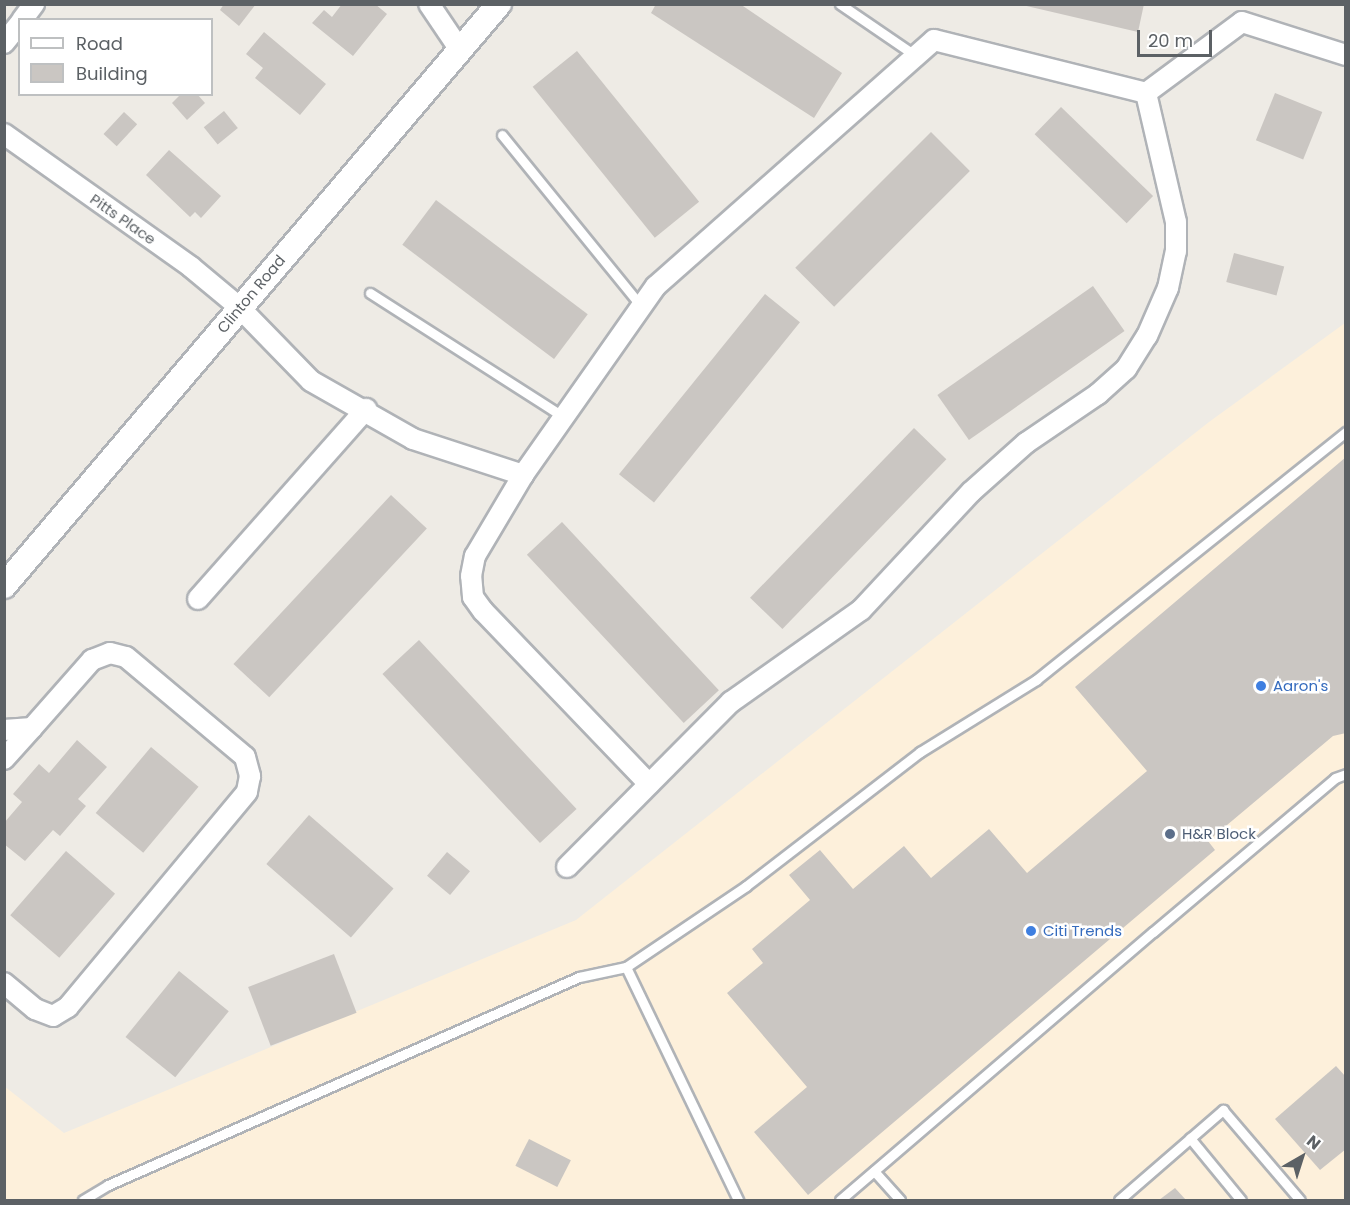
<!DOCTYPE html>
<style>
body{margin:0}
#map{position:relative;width:1350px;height:1205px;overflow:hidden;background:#eeebe5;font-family:Poppins,sans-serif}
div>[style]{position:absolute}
.commercial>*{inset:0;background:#fdf0db}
.building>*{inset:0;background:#cac6c2;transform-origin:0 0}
.roads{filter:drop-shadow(2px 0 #b0b3b7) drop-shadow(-2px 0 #b0b3b7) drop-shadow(0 2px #b0b3b7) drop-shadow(0 -2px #b0b3b7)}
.service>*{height:9px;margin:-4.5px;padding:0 4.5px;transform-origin:4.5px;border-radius:4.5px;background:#fff}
.minor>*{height:20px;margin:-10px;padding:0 10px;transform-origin:10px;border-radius:10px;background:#fff}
.tertiary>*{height:24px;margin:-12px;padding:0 12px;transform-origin:12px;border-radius:12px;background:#fff}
.dots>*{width:16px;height:16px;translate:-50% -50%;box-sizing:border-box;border:3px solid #fff;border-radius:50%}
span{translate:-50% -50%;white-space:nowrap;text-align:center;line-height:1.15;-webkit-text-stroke:5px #fff;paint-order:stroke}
.street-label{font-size:15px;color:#5c6165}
.shop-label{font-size:15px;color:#366cbe}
.left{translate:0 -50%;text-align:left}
.service-label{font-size:15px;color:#4e5e75}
.frame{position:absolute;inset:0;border:6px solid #5c6165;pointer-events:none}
.legend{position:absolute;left:18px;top:18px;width:195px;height:78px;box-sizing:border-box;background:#fff;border:2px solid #bec0c1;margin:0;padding:8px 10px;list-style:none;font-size:18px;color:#5c6165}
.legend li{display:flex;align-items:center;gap:12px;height:30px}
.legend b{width:30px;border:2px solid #bec0c1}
.north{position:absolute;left:1272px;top:1127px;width:60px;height:60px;-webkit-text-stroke:4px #fff;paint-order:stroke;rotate:39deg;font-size:16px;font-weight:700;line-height:24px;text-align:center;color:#5c6165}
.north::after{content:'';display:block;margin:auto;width:21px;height:27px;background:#5c6165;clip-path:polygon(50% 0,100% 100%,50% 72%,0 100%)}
.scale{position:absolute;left:1137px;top:30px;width:75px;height:27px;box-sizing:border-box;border:3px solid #5c6165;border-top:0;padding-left:8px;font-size:18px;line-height:21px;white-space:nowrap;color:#5c6165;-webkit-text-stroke:4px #fff;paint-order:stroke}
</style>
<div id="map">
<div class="commercial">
<div style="clip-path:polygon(1345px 323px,1345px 1200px,5px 1200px,4px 1086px,64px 1133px,576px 920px,1209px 422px)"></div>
</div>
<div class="building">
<div style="clip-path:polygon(224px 4px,256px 4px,239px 26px,220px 10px)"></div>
<div style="clip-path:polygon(342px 4px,375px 4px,387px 14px,353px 56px,312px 23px,324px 10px,332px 17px)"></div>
<div style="clip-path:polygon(656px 4px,740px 4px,842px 73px,814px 118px,651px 13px)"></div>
<div style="clip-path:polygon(1018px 4px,1144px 4px,1138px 32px)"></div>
<div style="clip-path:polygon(264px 32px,326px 84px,300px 115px,255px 78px,263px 68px,246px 54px)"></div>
<div style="left:577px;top:51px;width:194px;height:57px;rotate:51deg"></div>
<div style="left:1275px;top:93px;width:51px;height:51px;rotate:22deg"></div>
<div style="clip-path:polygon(181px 94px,197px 94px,205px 103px,187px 120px,172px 103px)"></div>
<div style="left:1061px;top:107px;width:128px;height:38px;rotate:44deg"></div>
<div style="left:224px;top:111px;width:22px;height:26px;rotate:51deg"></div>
<div style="left:124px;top:112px;width:18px;height:30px;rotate:43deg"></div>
<div style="left:931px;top:132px;width:55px;height:192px;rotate:45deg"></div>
<div style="clip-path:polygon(169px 150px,221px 196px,201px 218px,195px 212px,190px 217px,146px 175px)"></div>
<div style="left:436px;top:200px;width:190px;height:56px;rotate:37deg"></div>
<div style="left:1234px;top:253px;width:52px;height:30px;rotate:15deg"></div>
<div style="left:1093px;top:286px;width:55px;height:190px;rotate:55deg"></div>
<div style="left:765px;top:294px;width:45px;height:232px;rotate:39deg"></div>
<div style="left:914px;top:428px;width:45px;height:236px;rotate:44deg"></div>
<div style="clip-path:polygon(1346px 457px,1346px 733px,1333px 736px,1208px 841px,1215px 850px,808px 1195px,754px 1132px,807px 1087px,727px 993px,763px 963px,752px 949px,810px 900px,789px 875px,820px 850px,853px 889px,904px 846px,931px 878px,989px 829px,1027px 873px,1147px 771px,1075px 687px)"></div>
<div style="left:391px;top:495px;width:49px;height:231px;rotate:43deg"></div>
<div style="left:562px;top:522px;width:230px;height:48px;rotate:47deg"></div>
<div style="left:419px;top:640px;width:231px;height:50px;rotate:47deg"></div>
<div style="clip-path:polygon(77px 740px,107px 767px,78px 799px,86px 806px,60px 836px,53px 830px,25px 861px,4px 844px,4px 823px,22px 802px,13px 794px,39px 764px,49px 773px)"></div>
<div style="left:151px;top:747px;width:62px;height:86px;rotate:40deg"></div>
<div style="left:309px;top:815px;width:112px;height:65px;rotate:41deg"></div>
<div style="left:66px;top:851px;width:65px;height:85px;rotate:41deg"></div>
<div style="left:447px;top:852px;width:30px;height:31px;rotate:40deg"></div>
<div style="left:334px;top:954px;width:63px;height:92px;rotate:69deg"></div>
<div style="left:179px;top:971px;width:64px;height:85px;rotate:39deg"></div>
<div style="clip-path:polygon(1336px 1066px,1346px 1077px,1346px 1149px,1320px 1170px,1275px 1119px)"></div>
<div style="left:529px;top:1139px;width:47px;height:30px;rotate:27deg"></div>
<div style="clip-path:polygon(1175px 1188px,1186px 1200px,1159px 1200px)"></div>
</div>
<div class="roads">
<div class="service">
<div style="left:840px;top:4px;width:92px;rotate:34.4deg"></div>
<div style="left:502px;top:135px;width:222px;rotate:50.9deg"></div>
<div style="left:370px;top:293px;width:230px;rotate:32.6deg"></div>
<div style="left:626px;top:967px;width:259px;rotate:64.3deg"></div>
<div style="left:1190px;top:1138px;width:80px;rotate:50.6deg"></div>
<div style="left:874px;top:1171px;width:39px;rotate:48deg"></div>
<div style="left:83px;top:1200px;width:29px;rotate:-31deg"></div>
<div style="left:108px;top:1185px;width:515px;rotate:-23.83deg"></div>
<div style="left:579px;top:977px;width:48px;rotate:-12deg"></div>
<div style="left:626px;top:967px;width:145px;rotate:-34deg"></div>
<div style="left:746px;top:886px;width:220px;rotate:-37.6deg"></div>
<div style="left:920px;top:752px;width:137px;rotate:-31.8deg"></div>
<div style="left:1036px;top:680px;width:397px;rotate:-38.7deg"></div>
<div style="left:840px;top:1200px;width:412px;rotate:-40.6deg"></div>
<div style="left:1153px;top:932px;width:238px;rotate:-40.2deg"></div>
<div style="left:1335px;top:778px;width:12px;rotate:-20deg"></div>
<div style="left:1119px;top:1200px;width:138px;rotate:-40.9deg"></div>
<div style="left:1223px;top:1110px;width:118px;rotate:49.5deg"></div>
</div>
<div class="minor">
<div style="left:429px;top:4px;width:55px;rotate:56deg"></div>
<div style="left:22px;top:20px;width:20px;rotate:-53deg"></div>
<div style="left:4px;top:43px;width:26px;rotate:-51deg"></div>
<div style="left:4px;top:134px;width:229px;rotate:35.4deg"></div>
<div style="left:191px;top:267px;width:62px;rotate:39.8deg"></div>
<div style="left:239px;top:307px;width:103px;rotate:45.8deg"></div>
<div style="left:311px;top:381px;width:117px;rotate:29.6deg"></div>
<div style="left:413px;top:439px;width:116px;rotate:18.1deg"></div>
<div style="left:198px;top:599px;width:254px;rotate:-48.5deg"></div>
<div style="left:4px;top:730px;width:28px;rotate:-4deg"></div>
<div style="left:32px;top:728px;width:91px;rotate:-48.6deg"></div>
<div style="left:92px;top:660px;width:19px;rotate:-21deg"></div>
<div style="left:110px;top:653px;width:16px;rotate:14deg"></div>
<div style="left:126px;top:657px;width:155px;rotate:40deg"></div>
<div style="left:245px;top:757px;width:20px;rotate:75deg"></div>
<div style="left:250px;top:776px;width:16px;rotate:101deg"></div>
<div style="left:247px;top:792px;width:280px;rotate:129.8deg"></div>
<div style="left:68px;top:1007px;width:17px;rotate:149deg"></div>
<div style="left:53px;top:1016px;width:19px;rotate:-159deg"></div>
<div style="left:35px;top:1009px;width:40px;rotate:-140deg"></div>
<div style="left:4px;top:759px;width:42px;rotate:-47.9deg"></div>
<div style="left:649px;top:784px;width:240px;rotate:-133.8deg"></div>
<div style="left:483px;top:611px;width:17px;rotate:-126deg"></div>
<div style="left:473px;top:597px;width:21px;rotate:-95deg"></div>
<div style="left:471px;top:576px;width:20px;rotate:-79deg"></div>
<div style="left:475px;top:556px;width:94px;rotate:-59.3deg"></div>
<div style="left:523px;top:475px;width:231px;rotate:-54.9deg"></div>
<div style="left:656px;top:286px;width:371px;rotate:-41.5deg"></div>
<div style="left:934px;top:40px;width:219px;rotate:14deg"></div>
<div style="left:1146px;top:93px;width:119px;rotate:-36.5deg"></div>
<div style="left:1242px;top:22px;width:109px;rotate:17.6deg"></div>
<div style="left:567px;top:867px;width:233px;rotate:-45.2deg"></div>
<div style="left:731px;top:702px;width:159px;rotate:-35.3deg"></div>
<div style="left:861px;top:610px;width:161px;rotate:-47deg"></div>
<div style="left:971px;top:492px;width:74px;rotate:-41.7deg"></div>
<div style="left:1026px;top:443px;width:87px;rotate:-34.2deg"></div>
<div style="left:1098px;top:394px;width:38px;rotate:-42deg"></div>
<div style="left:1126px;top:369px;width:39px;rotate:-58deg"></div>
<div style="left:1147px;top:336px;width:52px;rotate:-66.4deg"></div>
<div style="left:1168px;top:288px;width:38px;rotate:-78deg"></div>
<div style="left:1176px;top:251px;width:29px;rotate:-90deg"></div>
<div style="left:1176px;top:222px;width:132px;rotate:-103.1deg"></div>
</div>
<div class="tertiary">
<div style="left:4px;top:586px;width:764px;rotate:-49.62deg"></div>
</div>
</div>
<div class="dots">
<div style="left:1261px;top:686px;background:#3f7fe0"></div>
<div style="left:1170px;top:834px;background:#5c6f8a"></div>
<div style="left:1031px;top:931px;background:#3f7fe0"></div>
</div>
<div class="street-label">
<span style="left:123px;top:219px;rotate:35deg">Pitts Place</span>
<span style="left:251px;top:294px;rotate:-50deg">Clinton Road</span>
</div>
<div class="shop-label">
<span class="left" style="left:1273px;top:686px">Aaron's</span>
<span class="left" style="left:1043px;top:931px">Citi Trends</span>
</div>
<div class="service-label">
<span class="left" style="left:1182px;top:834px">H&amp;R Block</span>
</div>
<div class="frame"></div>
<ul class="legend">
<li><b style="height:8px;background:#fff"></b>Road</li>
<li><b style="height:16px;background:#cac6c2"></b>Building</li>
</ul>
<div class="north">N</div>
<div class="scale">20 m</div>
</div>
